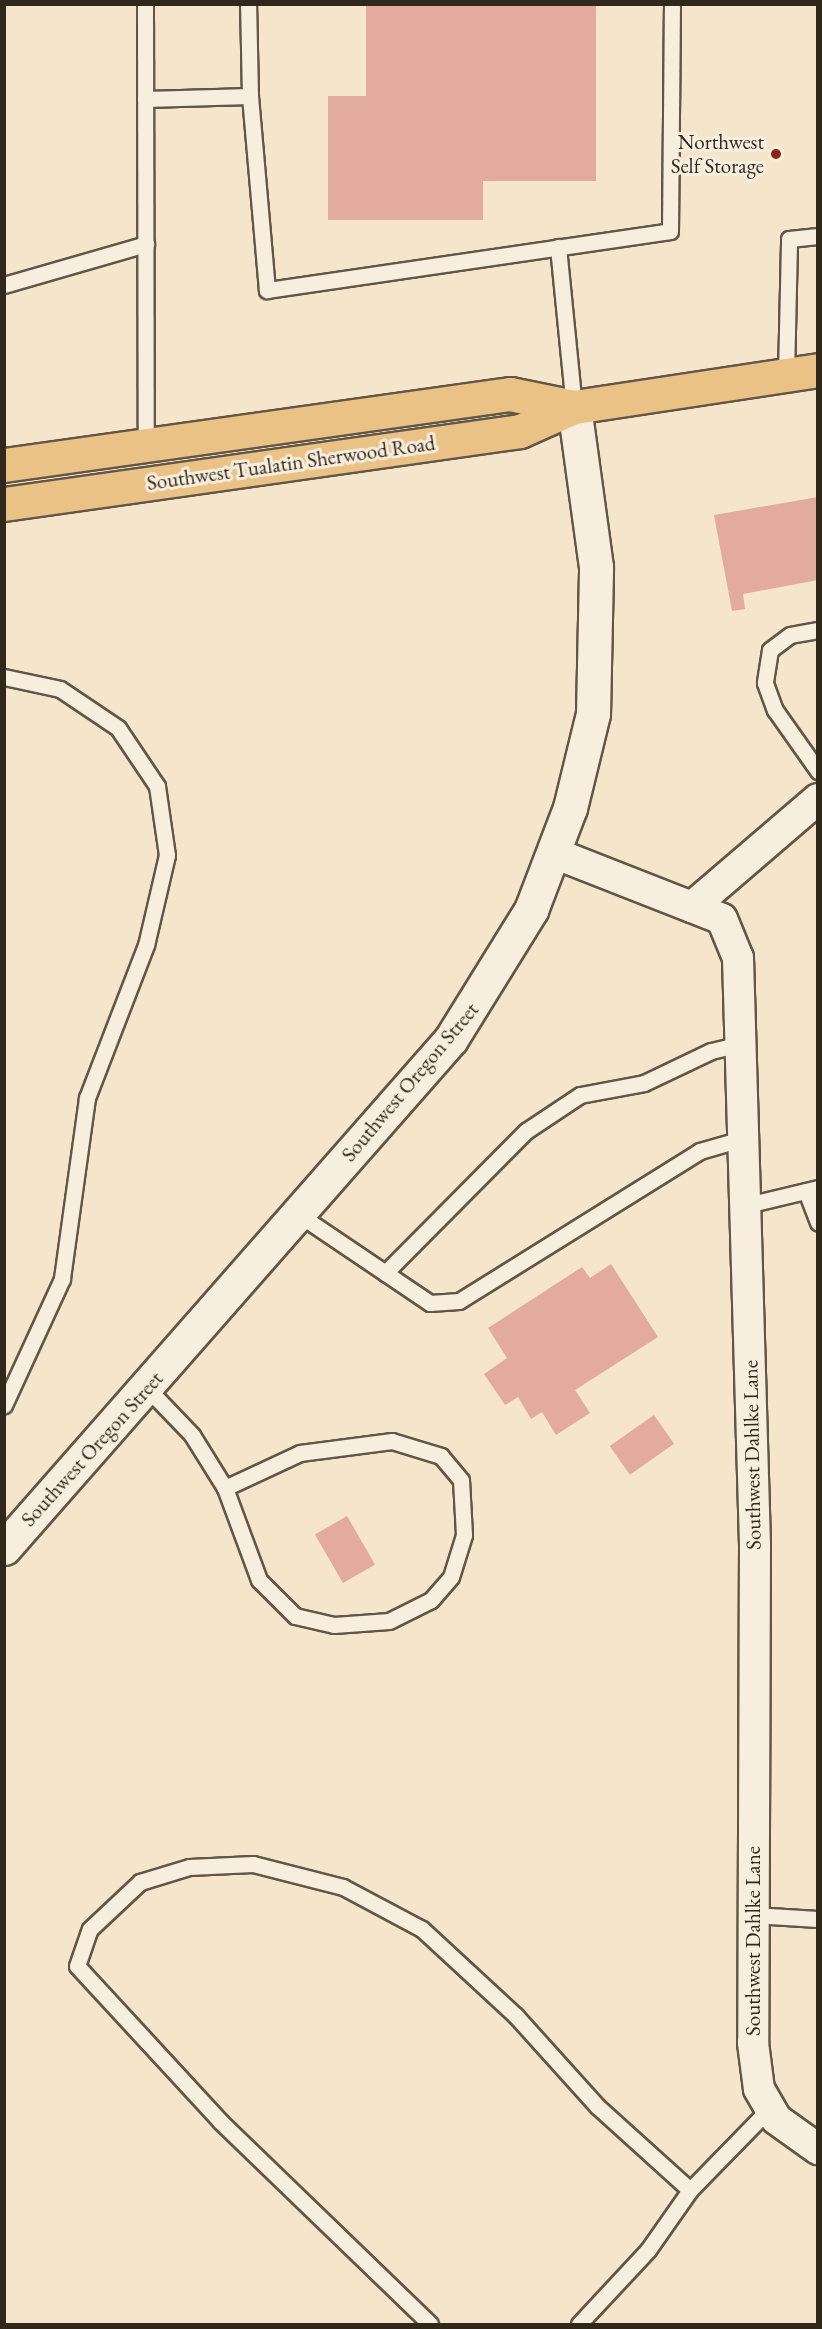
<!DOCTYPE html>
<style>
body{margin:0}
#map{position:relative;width:822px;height:2329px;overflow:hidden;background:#f4e5cb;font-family:"EB Garamond",serif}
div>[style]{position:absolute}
.building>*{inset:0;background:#e2ab9e;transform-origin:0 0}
.roads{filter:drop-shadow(2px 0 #625647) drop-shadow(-2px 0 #625647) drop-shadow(0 2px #625647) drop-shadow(0 -2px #625647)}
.service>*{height:15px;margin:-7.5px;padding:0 7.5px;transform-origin:7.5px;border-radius:7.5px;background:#f8eedd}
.minor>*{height:30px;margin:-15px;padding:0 15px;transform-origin:15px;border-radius:15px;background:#f8eedd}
.secondary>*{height:33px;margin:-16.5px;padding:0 16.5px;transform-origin:16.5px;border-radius:16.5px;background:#f8eedd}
.trunk>*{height:33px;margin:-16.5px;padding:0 16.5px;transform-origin:16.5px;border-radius:16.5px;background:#eac286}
.dots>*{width:16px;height:16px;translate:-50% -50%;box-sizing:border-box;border:3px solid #f8eedd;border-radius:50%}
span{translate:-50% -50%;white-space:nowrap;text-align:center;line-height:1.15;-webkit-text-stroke:6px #f8eedd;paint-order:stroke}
.poi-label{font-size:21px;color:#32271b}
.right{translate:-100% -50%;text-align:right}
.street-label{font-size:21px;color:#32271b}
.frame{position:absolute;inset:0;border:6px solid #32271b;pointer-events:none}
</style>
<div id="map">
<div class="building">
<div style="clip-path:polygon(366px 4px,596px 4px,596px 181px,483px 181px,483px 220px,328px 220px,328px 96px,366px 96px)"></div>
<div style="clip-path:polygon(818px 497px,818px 580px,743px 594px,745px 609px,732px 611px,714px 515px)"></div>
<div style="clip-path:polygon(611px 1264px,658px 1337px,575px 1390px,590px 1413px,556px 1435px,542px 1412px,531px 1419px,518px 1397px,505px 1405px,484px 1374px,507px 1358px,488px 1328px,582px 1267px,590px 1278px)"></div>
<div style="left:654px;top:1415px;width:35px;height:54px;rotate:55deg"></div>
<div style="left:347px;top:1516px;width:56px;height:37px;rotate:60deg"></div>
</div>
<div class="roads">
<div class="service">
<div style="left:145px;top:4px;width:441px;rotate:89.9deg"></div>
<div style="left:250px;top:96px;width:195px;rotate:85deg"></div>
<div style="left:267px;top:290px;width:407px;rotate:-8.3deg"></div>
<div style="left:670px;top:231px;width:227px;rotate:-89.5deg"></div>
<div style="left:145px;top:99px;width:105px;rotate:-1.6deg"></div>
<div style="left:250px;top:96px;width:92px;rotate:-91.2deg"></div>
<div style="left:558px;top:247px;width:161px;rotate:84.3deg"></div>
<div style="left:4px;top:285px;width:148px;rotate:-16.1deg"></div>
<div style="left:786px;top:375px;width:136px;rotate:-88.7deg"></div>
<div style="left:789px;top:239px;width:29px;rotate:-6deg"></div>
<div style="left:818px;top:630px;width:28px;rotate:170deg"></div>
<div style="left:790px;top:635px;width:25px;rotate:143deg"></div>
<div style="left:770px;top:650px;width:33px;rotate:99deg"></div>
<div style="left:765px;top:683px;width:29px;rotate:70deg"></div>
<div style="left:775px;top:710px;width:75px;rotate:54.8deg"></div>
<div style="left:4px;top:677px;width:57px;rotate:12.1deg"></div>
<div style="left:60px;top:689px;width:70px;rotate:33.9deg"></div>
<div style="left:118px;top:728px;width:70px;rotate:56.1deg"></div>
<div style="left:157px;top:786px;width:70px;rotate:81.8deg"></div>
<div style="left:167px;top:855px;width:92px;rotate:103.1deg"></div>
<div style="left:146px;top:945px;width:164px;rotate:111.1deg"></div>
<div style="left:87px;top:1098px;width:183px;rotate:97.9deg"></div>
<div style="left:62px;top:1279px;width:139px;rotate:114.7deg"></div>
<div style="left:806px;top:1191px;width:34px;rotate:69deg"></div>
<div style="left:747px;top:1205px;width:73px;rotate:-13.5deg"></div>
<div style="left:298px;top:1214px;width:159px;rotate:34deg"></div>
<div style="left:430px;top:1303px;width:29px;rotate:-4deg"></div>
<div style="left:459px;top:1301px;width:284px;rotate:-31.9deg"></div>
<div style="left:700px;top:1151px;width:47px;rotate:-16.1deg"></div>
<div style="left:385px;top:1273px;width:200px;rotate:-45.2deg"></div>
<div style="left:526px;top:1131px;width:65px;rotate:-33.7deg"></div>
<div style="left:580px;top:1095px;width:65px;rotate:-10.6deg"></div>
<div style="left:644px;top:1083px;width:74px;rotate:-25.5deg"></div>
<div style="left:711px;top:1051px;width:32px;rotate:-13deg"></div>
<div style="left:147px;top:1388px;width:65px;rotate:46.2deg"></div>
<div style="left:192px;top:1435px;width:62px;rotate:58.1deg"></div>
<div style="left:225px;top:1488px;width:98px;rotate:69.7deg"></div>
<div style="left:259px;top:1580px;width:51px;rotate:45deg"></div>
<div style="left:295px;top:1616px;width:40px;rotate:13deg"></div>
<div style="left:334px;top:1625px;width:55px;rotate:-4.2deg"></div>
<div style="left:389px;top:1621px;width:47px;rotate:-26.6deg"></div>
<div style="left:431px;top:1600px;width:30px;rotate:-49deg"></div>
<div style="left:451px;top:1577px;width:44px;rotate:-72.8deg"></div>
<div style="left:464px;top:1535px;width:55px;rotate:-93.1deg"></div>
<div style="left:461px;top:1480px;width:31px;rotate:-130deg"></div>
<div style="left:441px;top:1456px;width:51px;rotate:-163deg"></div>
<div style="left:392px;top:1441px;width:93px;rotate:172.6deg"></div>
<div style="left:300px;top:1453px;width:83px;rotate:155deg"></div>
<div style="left:753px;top:1915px;width:65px;rotate:3.5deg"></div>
<div style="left:430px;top:2324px;width:291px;rotate:-136deg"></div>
<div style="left:221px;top:2122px;width:212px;rotate:-132.7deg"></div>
<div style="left:77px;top:1966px;width:39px;rotate:-71deg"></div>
<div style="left:90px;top:1929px;width:69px;rotate:-43.2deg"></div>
<div style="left:140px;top:1882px;width:51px;rotate:-17deg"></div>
<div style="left:189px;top:1867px;width:64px;rotate:-2.7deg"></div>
<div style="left:253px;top:1864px;width:93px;rotate:14.3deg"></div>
<div style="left:343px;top:1887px;width:89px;rotate:28deg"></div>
<div style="left:422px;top:1929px;width:128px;rotate:42.8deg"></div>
<div style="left:516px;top:2016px;width:121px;rotate:48deg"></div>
<div style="left:597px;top:2106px;width:125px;rotate:42.1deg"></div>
<div style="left:579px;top:2324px;width:101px;rotate:-47deg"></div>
<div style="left:648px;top:2250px;width:73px;rotate:-55deg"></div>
<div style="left:690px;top:2190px;width:115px;rotate:-45.7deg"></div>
</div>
<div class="minor">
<div style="left:554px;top:853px;width:180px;rotate:21.4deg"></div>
<div style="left:722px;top:919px;width:42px;rotate:67.7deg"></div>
<div style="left:738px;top:958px;width:587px;rotate:88.34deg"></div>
<div style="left:755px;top:1545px;width:498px;rotate:90.2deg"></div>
<div style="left:753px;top:2043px;width:46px;rotate:82.6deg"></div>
<div style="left:759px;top:2089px;width:34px;rotate:60deg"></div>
<div style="left:776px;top:2119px;width:52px;rotate:35.5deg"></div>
<div style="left:692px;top:907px;width:166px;rotate:-40.6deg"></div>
</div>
<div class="secondary">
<div style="left:4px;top:1548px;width:677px;rotate:-48.71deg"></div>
<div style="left:451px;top:1039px;width:152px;rotate:-58.2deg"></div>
<div style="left:531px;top:910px;width:109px;rotate:-69.1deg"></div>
<div style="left:570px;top:808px;width:97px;rotate:-76.3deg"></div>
<div style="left:593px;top:714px;width:147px;rotate:-88.8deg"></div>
<div style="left:596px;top:567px;width:162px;rotate:-97.8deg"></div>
</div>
<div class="trunk">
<div style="left:4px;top:465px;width:511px;rotate:-7.99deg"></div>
<div style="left:510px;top:394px;width:65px;rotate:11.5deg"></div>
<div style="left:4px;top:504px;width:521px;rotate:-8.05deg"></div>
<div style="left:520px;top:431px;width:59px;rotate:-24deg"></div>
<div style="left:574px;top:407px;width:247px;rotate:-8.6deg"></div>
</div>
</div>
<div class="dots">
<div style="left:776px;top:154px;background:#8f2418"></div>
</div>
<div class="poi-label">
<span class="right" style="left:764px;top:154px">Northwest<br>Self Storage</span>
</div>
<div class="street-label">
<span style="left:291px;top:463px;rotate:-8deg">Southwest Tualatin Sherwood Road</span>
<span style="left:410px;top:1082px;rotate:-50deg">Southwest Oregon Street</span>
<span style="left:92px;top:1449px;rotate:-48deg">Southwest Oregon Street</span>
<span style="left:752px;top:1455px;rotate:-91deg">Southwest Dahlke Lane</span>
<span style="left:753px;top:1941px;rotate:-90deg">Southwest Dahlke Lane</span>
</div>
<div class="frame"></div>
</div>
